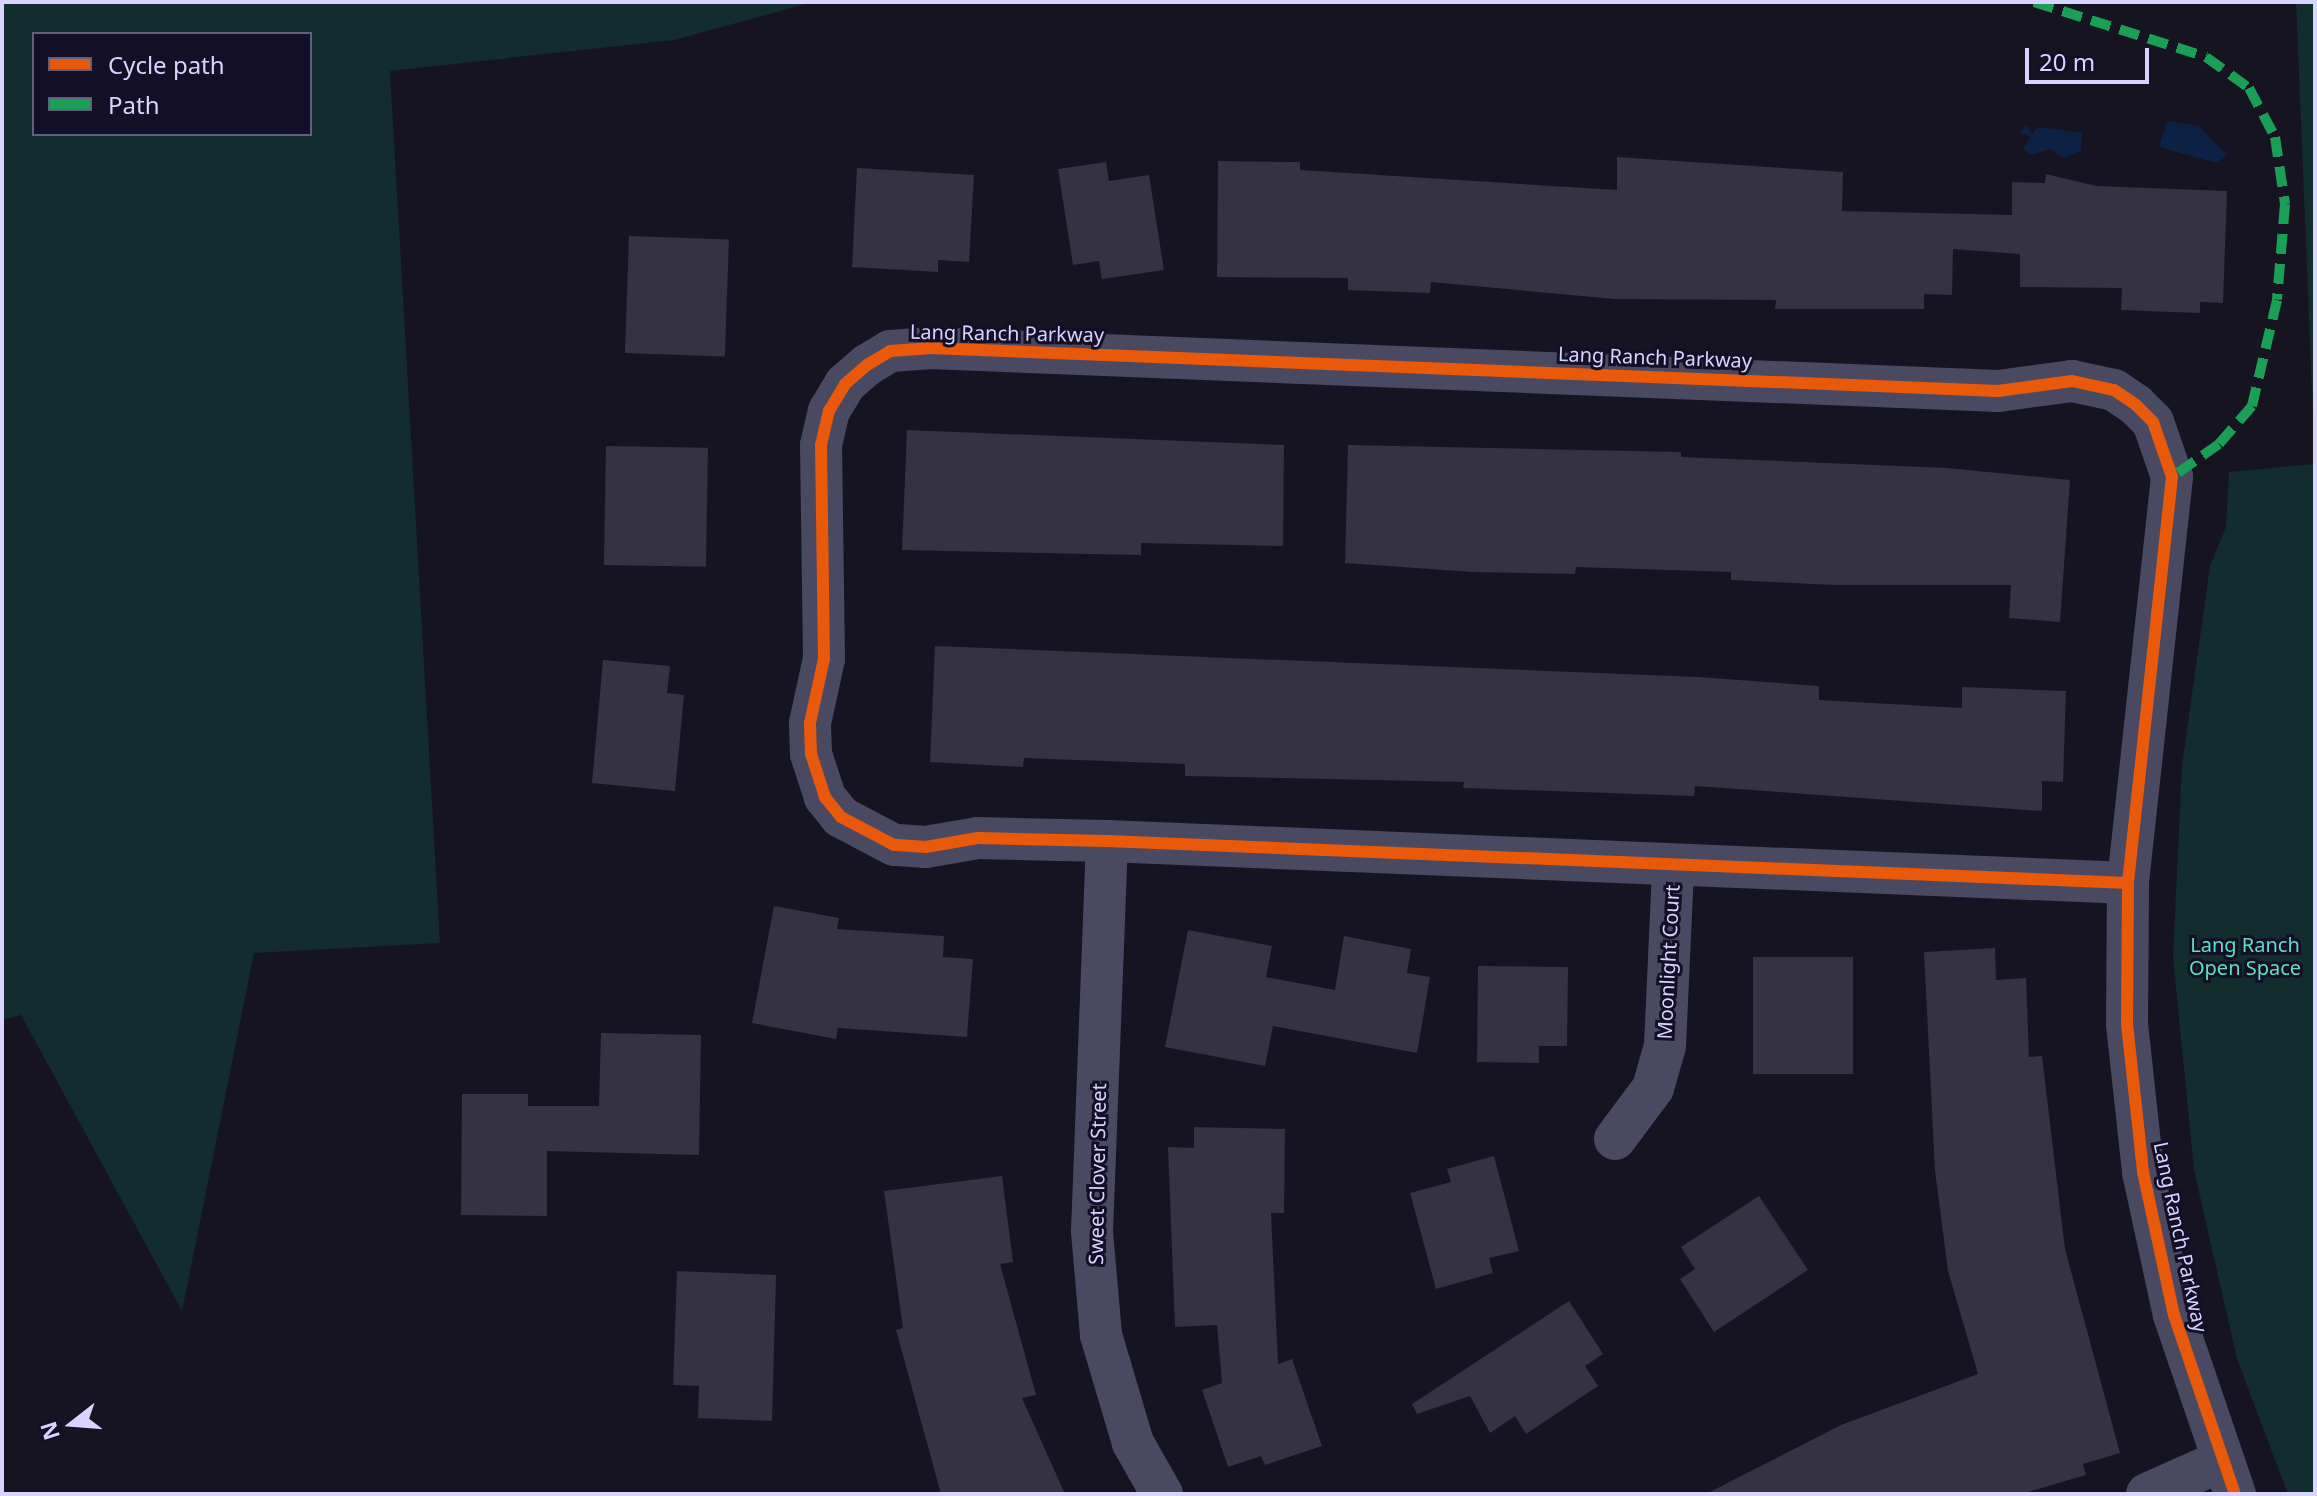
<!DOCTYPE html>
<style>
body{margin:0}
#map{position:relative;width:2317px;height:1496px;overflow:hidden;background:#161421;font-family:"Noto Sans",sans-serif}
div>[style]{position:absolute}
.green>*{inset:0;background:#132c2d}
.water>*{inset:0;background:#0d2144}
.building>*{inset:0;background:#343243;transform-origin:0 0}
.minor>*{height:42px;margin:-21px;padding:0 21px;transform-origin:21px;border-radius:21px;background:#4a4962}
.quiet>*{height:10px;margin-top:-5px;transform-origin:0;background:repeating-linear-gradient(90deg,#1a9f57 0 20px,transparent 0 30px)}
.cycleway>*{height:12px;margin:-6px;padding:0 6px;transform-origin:6px;border-radius:6px;background:#e8590c}
span{translate:-50% -50%;white-space:nowrap;text-align:center;line-height:1.15;-webkit-text-stroke:6px #130f26;paint-order:stroke}
.street-label{font-size:20px;color:#d9d4ff}
.park-label{font-size:20px;color:#5fe0c0}
.frame{position:absolute;inset:0;border:4px solid #d9d4ff;pointer-events:none}
.legend{position:absolute;left:32px;top:32px;width:280px;height:104px;box-sizing:border-box;background:#130f26;border:2px solid #625e7d;margin:0;padding:10px 14px;list-style:none;font-size:24px;color:#d9d4ff}
.legend li{display:flex;align-items:center;gap:16px;height:40px}
.legend b{width:40px;border:2px solid #625e7d}
.north{position:absolute;left:32px;top:1384px;width:80px;height:80px;-webkit-text-stroke:6px #130f26;paint-order:stroke;rotate:253deg;font-size:22px;font-weight:700;line-height:32px;text-align:center;color:#d9d4ff}
.north::after{content:'';display:block;margin:auto;width:28px;height:36px;background:#d9d4ff;clip-path:polygon(50% 0,100% 100%,50% 72%,0 100%)}
.scale{position:absolute;left:2025px;top:48px;width:124px;height:36px;box-sizing:border-box;border:4px solid #d9d4ff;border-top:0;padding-left:10px;font-size:24px;line-height:28px;white-space:nowrap;color:#d9d4ff;-webkit-text-stroke:6px #130f26;paint-order:stroke}
</style>
<div id="map">
<div class="green">
<div style="clip-path:polygon(evenodd,2px 2px,813px 2px,674px 40px,390px 71px,440px 943px,254px 953px,182px 1311px,21px 1015px,2px 1020px,2px 2px,34px 34px,310px 34px,310px 134px,34px 134px,34px 34px)"></div>
<div style="clip-path:polygon(2296px 2px,2315px 2px,2315px 1494px,2288px 1494px,2237px 1359px,2194px 1170px,2173px 957px,2182px 765px,2210px 566px,2226px 527px,2229px 472px,2315px 464px)"></div>
</div>
<div class="water">
<div style="clip-path:polygon(2167px 121px,2199px 126px,2227px 155px,2216px 163px,2159px 147px)"></div>
<div style="clip-path:polygon(2027px 125px,2032px 135px,2038px 127px,2082px 133px,2081px 151px,2063px 158px,2050px 149px,2031px 155px,2023px 149px,2031px 136px,2019px 133px)"></div>
</div>
<div class="building">
<div style="clip-path:polygon(1617px 157px,1843px 172px,1842px 211px,2012px 215px,2012px 182px,2045px 183px,2046px 174px,2096px 186px,2227px 191px,2223px 303px,2200px 302px,2200px 313px,2121px 310px,2122px 288px,2020px 287px,2020px 254px,1953px 249px,1952px 295px,1924px 294px,1924px 309px,1775px 309px,1776px 300px,1614px 299px,1431px 282px,1430px 293px,1348px 290px,1348px 278px,1217px 277px,1218px 161px,1300px 162px,1300px 170px,1617px 190px)"></div>
<div style="clip-path:polygon(1106px 162px,1109px 181px,1149px 175px,1164px 270px,1102px 279px,1099px 261px,1073px 265px,1058px 169px)"></div>
<div style="clip-path:polygon(857px 168px,974px 175px,969px 262px,938px 260px,938px 272px,852px 267px)"></div>
<div style="left:629px;top:236px;width:100px;height:117px;rotate:2deg"></div>
<div style="clip-path:polygon(907px 430px,1284px 445px,1283px 546px,1141px 543px,1141px 555px,902px 550px)"></div>
<div style="clip-path:polygon(1348px 445px,1681px 452px,1681px 457px,1947px 468px,2070px 480px,2060px 622px,2009px 618px,2011px 585px,1833px 585px,1731px 580px,1731px 572px,1576px 567px,1575px 574px,1473px 572px,1345px 563px)"></div>
<div style="left:606px;top:446px;width:102px;height:119px;rotate:1deg"></div>
<div style="clip-path:polygon(935px 646px,1698px 677px,1819px 686px,1819px 700px,1962px 708px,1962px 687px,2066px 691px,2063px 782px,2042px 781px,2042px 811px,1695px 786px,1694px 796px,1463px 788px,1464px 782px,1185px 776px,1185px 764px,1024px 758px,1023px 767px,930px 762px)"></div>
<div style="clip-path:polygon(603px 660px,670px 666px,667px 693px,684px 695px,675px 791px,592px 783px)"></div>
<div style="clip-path:polygon(774px 906px,839px 918px,837px 929px,944px 936px,943px 957px,973px 959px,967px 1037px,838px 1028px,836px 1039px,752px 1023px)"></div>
<div style="clip-path:polygon(1188px 930px,1272px 946px,1266px 977px,1335px 990px,1344px 936px,1411px 949px,1407px 973px,1430px 977px,1417px 1053px,1273px 1026px,1265px 1066px,1165px 1047px)"></div>
<div style="clip-path:polygon(1995px 948px,1996px 980px,2026px 978px,2029px 1057px,2042px 1056px,2065px 1249px,2120px 1453px,2083px 1464px,2086px 1475px,2021px 1494px,1706px 1494px,1841px 1425px,1978px 1374px,1948px 1271px,1935px 1171px,1924px 952px)"></div>
<div style="left:1853px;top:957px;width:117px;height:100px;rotate:90deg"></div>
<div style="clip-path:polygon(1478px 966px,1568px 967px,1567px 1046px,1539px 1046px,1539px 1063px,1477px 1062px)"></div>
<div style="clip-path:polygon(601px 1033px,701px 1035px,699px 1155px,547px 1151px,547px 1216px,461px 1215px,462px 1094px,528px 1094px,528px 1106px,599px 1106px)"></div>
<div style="clip-path:polygon(1194px 1127px,1285px 1129px,1284px 1213px,1271px 1213px,1278px 1364px,1292px 1359px,1322px 1446px,1265px 1465px,1261px 1456px,1228px 1467px,1202px 1390px,1222px 1383px,1217px 1325px,1175px 1327px,1168px 1147px,1194px 1148px)"></div>
<div style="clip-path:polygon(1494px 1156px,1519px 1251px,1489px 1258px,1493px 1273px,1436px 1289px,1410px 1193px,1451px 1182px,1447px 1169px)"></div>
<div style="clip-path:polygon(1002px 1176px,1013px 1262px,1000px 1264px,1036px 1395px,1022px 1398px,1065px 1494px,941px 1494px,896px 1330px,903px 1328px,884px 1191px)"></div>
<div style="clip-path:polygon(1759px 1196px,1808px 1270px,1714px 1332px,1680px 1279px,1695px 1269px,1681px 1247px)"></div>
<div style="clip-path:polygon(677px 1271px,776px 1275px,772px 1421px,698px 1418px,699px 1386px,673px 1385px)"></div>
<div style="clip-path:polygon(1569px 1301px,1603px 1354px,1585px 1366px,1598px 1386px,1526px 1434px,1515px 1416px,1490px 1433px,1470px 1396px,1417px 1414px,1412px 1404px)"></div>
</div>
<div class="minor">
<div style="left:1107px;top:841px;width:391px;rotate:92.2deg"></div>
<div style="left:1092px;top:1232px;width:103px;rotate:85deg"></div>
<div style="left:1101px;top:1335px;width:113px;rotate:73.5deg"></div>
<div style="left:1133px;top:1443px;width:59px;rotate:60.4deg"></div>
<div style="left:2128px;top:883px;width:1022px;rotate:-177.64deg"></div>
<div style="left:1107px;top:841px;width:129px;rotate:-178.7deg"></div>
<div style="left:978px;top:838px;width:53px;rotate:170.2deg"></div>
<div style="left:926px;top:847px;width:32px;rotate:-176deg"></div>
<div style="left:894px;top:845px;width:60px;rotate:-152.2deg"></div>
<div style="left:841px;top:817px;width:26px;rotate:-129deg"></div>
<div style="left:825px;top:797px;width:45px;rotate:-108deg"></div>
<div style="left:811px;top:754px;width:31px;rotate:-92deg"></div>
<div style="left:810px;top:723px;width:66px;rotate:-77.7deg"></div>
<div style="left:824px;top:659px;width:214px;rotate:-90.8deg"></div>
<div style="left:821px;top:445px;width:35px;rotate:-77deg"></div>
<div style="left:829px;top:411px;width:31px;rotate:-59deg"></div>
<div style="left:845px;top:384px;width:29px;rotate:-41deg"></div>
<div style="left:867px;top:365px;width:27px;rotate:-31deg"></div>
<div style="left:890px;top:351px;width:39px;rotate:-4deg"></div>
<div style="left:929px;top:348px;width:1070px;rotate:2.3deg"></div>
<div style="left:1998px;top:391px;width:75px;rotate:-7.7deg"></div>
<div style="left:2072px;top:381px;width:43px;rotate:12.1deg"></div>
<div style="left:2114px;top:390px;width:27px;rotate:34deg"></div>
<div style="left:2136px;top:405px;width:24px;rotate:45deg"></div>
<div style="left:2153px;top:422px;width:58px;rotate:70.9deg"></div>
<div style="left:2172px;top:477px;width:408px;rotate:96.2deg"></div>
<div style="left:2128px;top:883px;width:141px;rotate:90.4deg"></div>
<div style="left:2127px;top:1024px;width:149px;rotate:83.8deg"></div>
<div style="left:2143px;top:1172px;width:146px;rotate:77.8deg"></div>
<div style="left:2174px;top:1315px;width:189px;rotate:71.2deg"></div>
<div style="left:1615px;top:1139px;width:64px;rotate:-53.3deg"></div>
<div style="left:1653px;top:1088px;width:44px;rotate:-74.1deg"></div>
<div style="left:1665px;top:1046px;width:179px;rotate:-87.4deg"></div>
<div style="left:2147px;top:1494px;width:81px;rotate:-24deg"></div>
</div>
<div class="quiet">
<div style="left:2034px;top:2px;width:181px;rotate:17.7deg"></div>
<div style="left:2206px;top:57px;width:53px;rotate:35.8deg"></div>
<div style="left:2249px;top:88px;width:55px;rotate:62deg"></div>
<div style="left:2275px;top:137px;width:68px;rotate:81.5deg"></div>
<div style="left:2285px;top:204px;width:96px;rotate:94.8deg"></div>
<div style="left:2277px;top:300px;width:109px;rotate:103.3deg"></div>
<div style="left:2252px;top:406px;width:50px;rotate:131deg"></div>
<div style="left:2219px;top:444px;width:57px;rotate:144.9deg"></div>
</div>
<div class="cycleway">
<div style="left:2128px;top:883px;width:1022px;rotate:-177.64deg"></div>
<div style="left:1107px;top:841px;width:129px;rotate:-178.7deg"></div>
<div style="left:978px;top:838px;width:53px;rotate:170.2deg"></div>
<div style="left:926px;top:847px;width:32px;rotate:-176deg"></div>
<div style="left:894px;top:845px;width:60px;rotate:-152.2deg"></div>
<div style="left:841px;top:817px;width:26px;rotate:-129deg"></div>
<div style="left:825px;top:797px;width:45px;rotate:-108deg"></div>
<div style="left:811px;top:754px;width:31px;rotate:-92deg"></div>
<div style="left:810px;top:723px;width:66px;rotate:-77.7deg"></div>
<div style="left:824px;top:659px;width:214px;rotate:-90.8deg"></div>
<div style="left:821px;top:445px;width:35px;rotate:-77deg"></div>
<div style="left:829px;top:411px;width:31px;rotate:-59deg"></div>
<div style="left:845px;top:384px;width:29px;rotate:-41deg"></div>
<div style="left:867px;top:365px;width:27px;rotate:-31deg"></div>
<div style="left:890px;top:351px;width:39px;rotate:-4deg"></div>
<div style="left:929px;top:348px;width:1070px;rotate:2.3deg"></div>
<div style="left:1998px;top:391px;width:75px;rotate:-7.7deg"></div>
<div style="left:2072px;top:381px;width:43px;rotate:12.1deg"></div>
<div style="left:2114px;top:390px;width:27px;rotate:34deg"></div>
<div style="left:2136px;top:405px;width:24px;rotate:45deg"></div>
<div style="left:2153px;top:422px;width:58px;rotate:70.9deg"></div>
<div style="left:2172px;top:477px;width:408px;rotate:96.2deg"></div>
<div style="left:2128px;top:883px;width:141px;rotate:90.4deg"></div>
<div style="left:2127px;top:1024px;width:149px;rotate:83.8deg"></div>
<div style="left:2143px;top:1172px;width:146px;rotate:77.8deg"></div>
<div style="left:2174px;top:1315px;width:189px;rotate:71.2deg"></div>
</div>
<div class="street-label">
<span style="left:1007px;top:333px;rotate:1deg">Lang Ranch Parkway</span>
<span style="left:1655px;top:357px;rotate:2deg">Lang Ranch Parkway</span>
<span style="left:1668px;top:962px;rotate:-87deg">Moonlight Court</span>
<span style="left:1097px;top:1174px;rotate:-89deg">Sweet Clover Street</span>
<span style="left:2181px;top:1237px;rotate:78deg">Lang Ranch Parkway</span>
</div>
<div class="park-label">
<span style="left:2245px;top:956px">Lang Ranch<br>Open Space</span>
</div>
<div class="frame"></div>
<ul class="legend">
<li><b style="height:10px;background:#e8590c"></b>Cycle path</li>
<li><b style="height:10px;background:#1a9f57"></b>Path</li>
</ul>
<div class="north">N</div>
<div class="scale">20 m</div>
</div>
